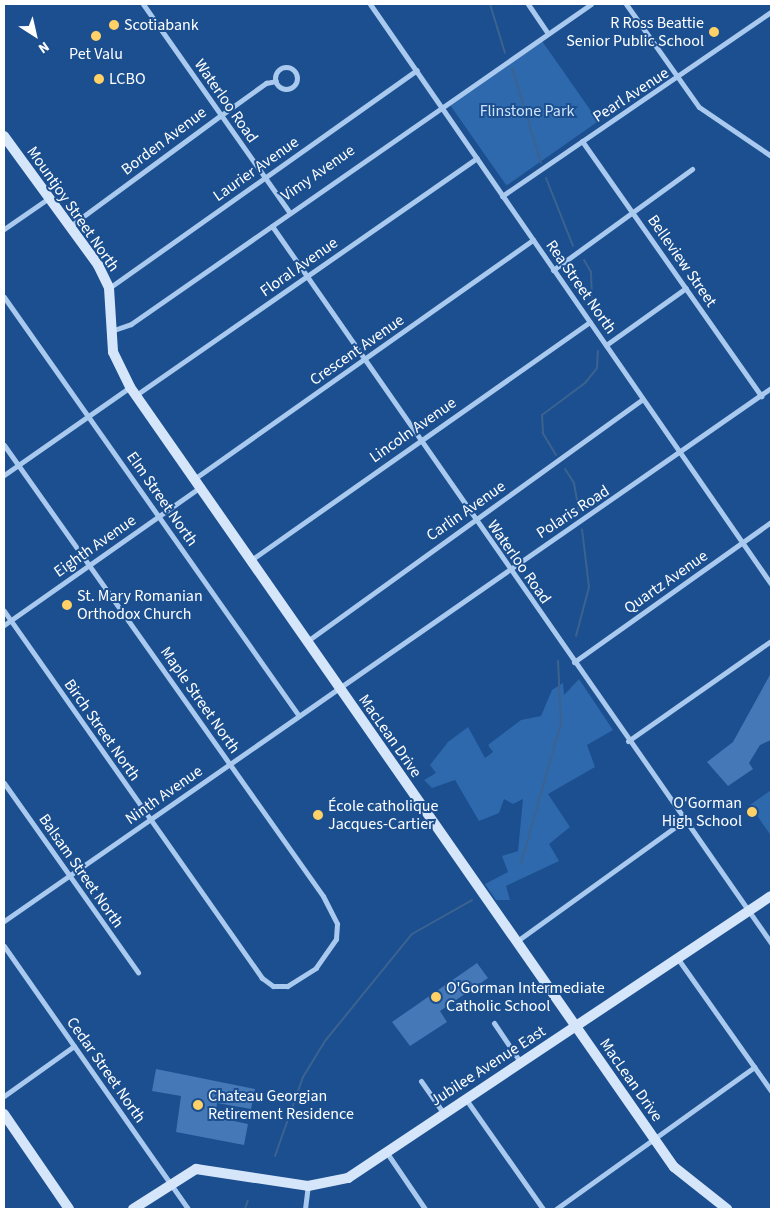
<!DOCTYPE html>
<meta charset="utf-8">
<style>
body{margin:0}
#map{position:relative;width:775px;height:1213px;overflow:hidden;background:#1b4f8f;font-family:"Source Sans 3",sans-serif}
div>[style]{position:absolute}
.green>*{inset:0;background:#2e69ad;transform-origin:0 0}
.stream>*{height:2px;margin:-1px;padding:0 1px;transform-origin:1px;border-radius:1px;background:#3c6290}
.building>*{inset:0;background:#4478b7}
.street>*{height:5px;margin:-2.5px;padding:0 2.5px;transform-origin:2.5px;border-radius:2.5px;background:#a9c9ee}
.street>.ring{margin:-2.5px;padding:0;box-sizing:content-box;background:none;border:5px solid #a9c9ee;border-radius:50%}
.secondary>*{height:10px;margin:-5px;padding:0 5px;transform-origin:5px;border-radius:5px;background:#d6e6fa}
.dots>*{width:14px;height:14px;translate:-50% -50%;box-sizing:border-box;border:2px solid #1b4f8f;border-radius:50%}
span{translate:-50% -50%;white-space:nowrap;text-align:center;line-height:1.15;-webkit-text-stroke:4px #1b4f8f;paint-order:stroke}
.poi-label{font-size:16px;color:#fff}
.right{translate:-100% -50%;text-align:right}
.left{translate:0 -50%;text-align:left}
.street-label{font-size:16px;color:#fff}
.park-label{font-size:16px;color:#cfe3fa}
.frame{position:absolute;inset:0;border:5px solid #fff;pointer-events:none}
.north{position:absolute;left:10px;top:10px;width:50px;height:50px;-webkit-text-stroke:4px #1b4f8f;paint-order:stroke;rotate:145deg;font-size:14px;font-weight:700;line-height:20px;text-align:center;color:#fff}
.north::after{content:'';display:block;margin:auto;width:18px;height:22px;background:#fff;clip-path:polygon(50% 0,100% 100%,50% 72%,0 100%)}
</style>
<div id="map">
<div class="green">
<div style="left:542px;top:41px;width:98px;height:112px;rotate:55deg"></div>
<div style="clip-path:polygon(579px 679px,613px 730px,587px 745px,595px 767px,548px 794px,570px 827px,549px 844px,559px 861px,506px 886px,510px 900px,496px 900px,485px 884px,508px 872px,502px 856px,518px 851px,523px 799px,513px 804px,504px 799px,499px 813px,479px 821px,455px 780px,432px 788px,424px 780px,436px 773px,430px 765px,448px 742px,468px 727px,485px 758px,493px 752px,488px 745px,521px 720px,541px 716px,552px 690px,563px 683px,564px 695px)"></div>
<div style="clip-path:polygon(771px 790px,771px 836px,750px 805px)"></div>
</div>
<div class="stream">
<div style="left:490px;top:4px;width:51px;rotate:73deg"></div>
<div style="left:512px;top:68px;width:99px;rotate:73deg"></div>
<div style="left:546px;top:178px;width:73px;rotate:68.3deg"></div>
<div style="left:584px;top:260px;width:14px;rotate:60deg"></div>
<div style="left:591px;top:272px;width:26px;rotate:88deg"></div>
<div style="left:556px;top:455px;width:26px;rotate:-121deg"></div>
<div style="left:543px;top:433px;width:18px;rotate:-93deg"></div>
<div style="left:542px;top:415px;width:54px;rotate:-36.7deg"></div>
<div style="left:585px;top:383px;width:19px;rotate:-51deg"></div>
<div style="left:597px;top:368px;width:17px;rotate:-87deg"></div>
<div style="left:565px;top:469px;width:17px;rotate:57deg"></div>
<div style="left:574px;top:483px;width:28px;rotate:80deg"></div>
<div style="left:576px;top:636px;width:51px;rotate:-75.1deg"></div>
<div style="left:589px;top:587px;width:58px;rotate:-96.9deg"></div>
<div style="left:521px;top:864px;width:146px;rotate:-74.1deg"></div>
<div style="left:561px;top:724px;width:63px;rotate:-92.7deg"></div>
<div style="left:275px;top:1156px;width:84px;rotate:-70.5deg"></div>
<div style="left:303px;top:1077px;width:42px;rotate:-58.6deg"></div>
<div style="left:325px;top:1041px;width:138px;rotate:-50.9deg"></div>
<div style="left:412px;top:934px;width:69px;rotate:-29.5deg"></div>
<div style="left:245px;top:1209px;width:9px;rotate:-72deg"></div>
</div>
<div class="building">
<div style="clip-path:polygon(771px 673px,771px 740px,760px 745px,749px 763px,753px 769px,728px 786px,707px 762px,733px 742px)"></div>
<div style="clip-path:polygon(477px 963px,488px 978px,440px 1011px,447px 1022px,410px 1046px,392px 1022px)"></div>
<div style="clip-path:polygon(156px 1069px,255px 1089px,251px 1109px,217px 1103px,215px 1117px,248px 1124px,244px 1145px,176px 1132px,181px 1096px,152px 1091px)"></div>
</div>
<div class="street">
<div style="left:143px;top:4px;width:254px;rotate:54.9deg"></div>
<div style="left:370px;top:4px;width:705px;rotate:55.34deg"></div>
<div style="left:528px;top:4px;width:34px;rotate:56deg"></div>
<div style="left:626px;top:4px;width:126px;rotate:54.7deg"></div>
<div style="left:699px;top:107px;width:87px;rotate:34.2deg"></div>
<div class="ring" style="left:275px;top:67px;width:17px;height:17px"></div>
<div style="left:582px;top:141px;width:312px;rotate:54.9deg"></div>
<div style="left:502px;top:196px;width:326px;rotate:-34.4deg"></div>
<div style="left:70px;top:226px;width:186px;rotate:-36.3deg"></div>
<div style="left:220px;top:116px;width:57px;rotate:-35.7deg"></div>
<div style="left:266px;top:83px;width:10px;rotate:-11deg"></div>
<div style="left:272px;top:226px;width:874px;rotate:55.16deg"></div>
<div style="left:4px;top:229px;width:55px;rotate:-34.6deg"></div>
<div style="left:553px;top:270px;width:172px;rotate:-36deg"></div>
<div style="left:109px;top:288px;width:377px;rotate:-35.3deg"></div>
<div style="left:4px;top:297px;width:512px;rotate:54.85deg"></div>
<div style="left:111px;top:331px;width:21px;rotate:-19deg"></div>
<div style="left:131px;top:324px;width:560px;rotate:-34.82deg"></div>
<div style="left:606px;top:345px;width:98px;rotate:-35.5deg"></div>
<div style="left:136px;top:395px;width:415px;rotate:-34.8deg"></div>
<div style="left:4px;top:445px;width:552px;rotate:54.73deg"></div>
<div style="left:323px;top:896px;width:31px;rotate:63deg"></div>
<div style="left:337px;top:924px;width:15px;rotate:94deg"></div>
<div style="left:336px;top:939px;width:35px;rotate:125deg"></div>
<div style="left:316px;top:968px;width:34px;rotate:148deg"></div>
<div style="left:287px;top:986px;width:14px;rotate:180deg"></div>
<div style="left:273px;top:986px;width:14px;rotate:-144deg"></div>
<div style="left:262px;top:978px;width:449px;rotate:-125.1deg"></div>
<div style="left:4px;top:475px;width:154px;rotate:-34.9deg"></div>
<div style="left:194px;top:479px;width:415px;rotate:-35.2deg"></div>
<div style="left:251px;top:560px;width:414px;rotate:-35.1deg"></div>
<div style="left:4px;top:625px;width:240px;rotate:-35.1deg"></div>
<div style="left:306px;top:642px;width:414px;rotate:-35.8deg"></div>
<div style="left:574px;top:662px;width:242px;rotate:-35.4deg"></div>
<div style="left:628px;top:741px;width:174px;rotate:-35deg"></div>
<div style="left:4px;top:783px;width:232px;rotate:54.7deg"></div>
<div style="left:4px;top:921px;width:934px;rotate:-34.8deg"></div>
<div style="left:517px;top:941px;width:207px;rotate:-35.8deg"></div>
<div style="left:4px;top:946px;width:321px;rotate:55deg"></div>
<div style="left:678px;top:959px;width:161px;rotate:54.8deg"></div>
<div style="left:494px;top:1023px;width:45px;rotate:56deg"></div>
<div style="left:421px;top:1081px;width:39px;rotate:55deg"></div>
<div style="left:4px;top:1096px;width:86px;rotate:-35.5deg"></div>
<div style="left:465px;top:1098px;width:136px;rotate:54.9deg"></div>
<div style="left:387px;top:1153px;width:68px;rotate:55.8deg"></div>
<div style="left:305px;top:1209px;width:23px;rotate:-83deg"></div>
<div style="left:556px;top:1209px;width:244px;rotate:-35.6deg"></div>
</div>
<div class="secondary">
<div style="left:4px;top:136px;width:160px;rotate:53.9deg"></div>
<div style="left:98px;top:265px;width:25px;rotate:64deg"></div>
<div style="left:109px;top:288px;width:64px;rotate:86.4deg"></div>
<div style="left:113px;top:352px;width:39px;rotate:64deg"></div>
<div style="left:130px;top:387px;width:951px;rotate:55.11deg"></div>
<div style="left:674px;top:1167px;width:68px;rotate:38.4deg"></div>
<div style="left:4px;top:1114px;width:115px;rotate:55.6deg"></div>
<div style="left:133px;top:1209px;width:75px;rotate:-32.4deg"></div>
<div style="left:196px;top:1169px;width:113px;rotate:8.6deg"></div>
<div style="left:308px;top:1186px;width:41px;rotate:-11.3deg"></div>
<div style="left:348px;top:1178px;width:508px;rotate:-33.69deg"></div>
</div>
<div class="dots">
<div style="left:114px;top:25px;background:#ffd166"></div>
<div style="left:714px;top:32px;background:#ffd166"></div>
<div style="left:96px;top:36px;background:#ffd166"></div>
<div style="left:99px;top:79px;background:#ffd166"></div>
<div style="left:67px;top:605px;background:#ffd166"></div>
<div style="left:752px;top:812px;background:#ffd166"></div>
<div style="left:318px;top:815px;background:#ffd166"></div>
<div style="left:436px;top:997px;background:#ffd166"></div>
<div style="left:198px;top:1105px;background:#ffd166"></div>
</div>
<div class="poi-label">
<span class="right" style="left:704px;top:32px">R Ross Beattie<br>Senior Public School</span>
<span class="left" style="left:124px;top:25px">Scotiabank</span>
<span style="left:96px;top:54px">Pet Valu</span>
<span class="left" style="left:109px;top:79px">LCBO</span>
<span class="left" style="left:77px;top:605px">St. Mary Romanian<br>Orthodox Church</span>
<span class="right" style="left:742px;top:812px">O'Gorman<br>High School</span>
<span class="left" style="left:328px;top:815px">École catholique<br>Jacques-Cartier</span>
<span class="left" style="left:446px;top:997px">O'Gorman Intermediate<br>Catholic School</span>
<span class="left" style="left:208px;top:1105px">Chateau Georgian<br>Retirement Residence</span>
</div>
<div class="street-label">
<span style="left:631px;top:95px;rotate:-33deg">Pearl Avenue</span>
<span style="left:226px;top:101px;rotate:55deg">Waterloo Road</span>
<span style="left:164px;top:141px;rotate:-37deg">Borden Avenue</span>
<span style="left:256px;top:169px;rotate:-35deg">Laurier Avenue</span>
<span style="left:318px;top:173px;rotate:-35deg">Vimy Avenue</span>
<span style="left:73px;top:209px;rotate:55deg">Mountjoy Street North</span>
<span style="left:682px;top:261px;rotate:55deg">Belleview Street</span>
<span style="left:299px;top:267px;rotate:-35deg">Floral Avenue</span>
<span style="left:581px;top:287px;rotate:55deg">Rea Street North</span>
<span style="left:357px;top:350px;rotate:-35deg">Crescent Avenue</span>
<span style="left:413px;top:430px;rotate:-35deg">Lincoln Avenue</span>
<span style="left:162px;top:499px;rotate:55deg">Elm Street North</span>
<span style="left:466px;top:511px;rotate:-35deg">Carlin Avenue</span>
<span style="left:573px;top:512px;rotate:-33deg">Polaris Road</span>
<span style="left:95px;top:546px;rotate:-35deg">Eighth Avenue</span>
<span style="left:519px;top:562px;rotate:55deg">Waterloo Road</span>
<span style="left:666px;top:582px;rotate:-35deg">Quartz Avenue</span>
<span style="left:200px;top:700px;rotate:55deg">Maple Street North</span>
<span style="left:102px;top:730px;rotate:55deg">Birch Street North</span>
<span style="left:390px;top:736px;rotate:55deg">MacLean Drive</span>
<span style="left:164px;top:795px;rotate:-35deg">Ninth Avenue</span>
<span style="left:81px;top:871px;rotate:55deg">Balsam Street North</span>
<span style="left:488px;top:1066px;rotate:-33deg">Jubilee Avenue East</span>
<span style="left:106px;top:1070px;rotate:55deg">Cedar Street North</span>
<span style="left:631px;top:1080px;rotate:55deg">MacLean Drive</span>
</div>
<div class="park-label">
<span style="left:527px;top:111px">Flinstone Park</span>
</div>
<div class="frame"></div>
<div class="north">N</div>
</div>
